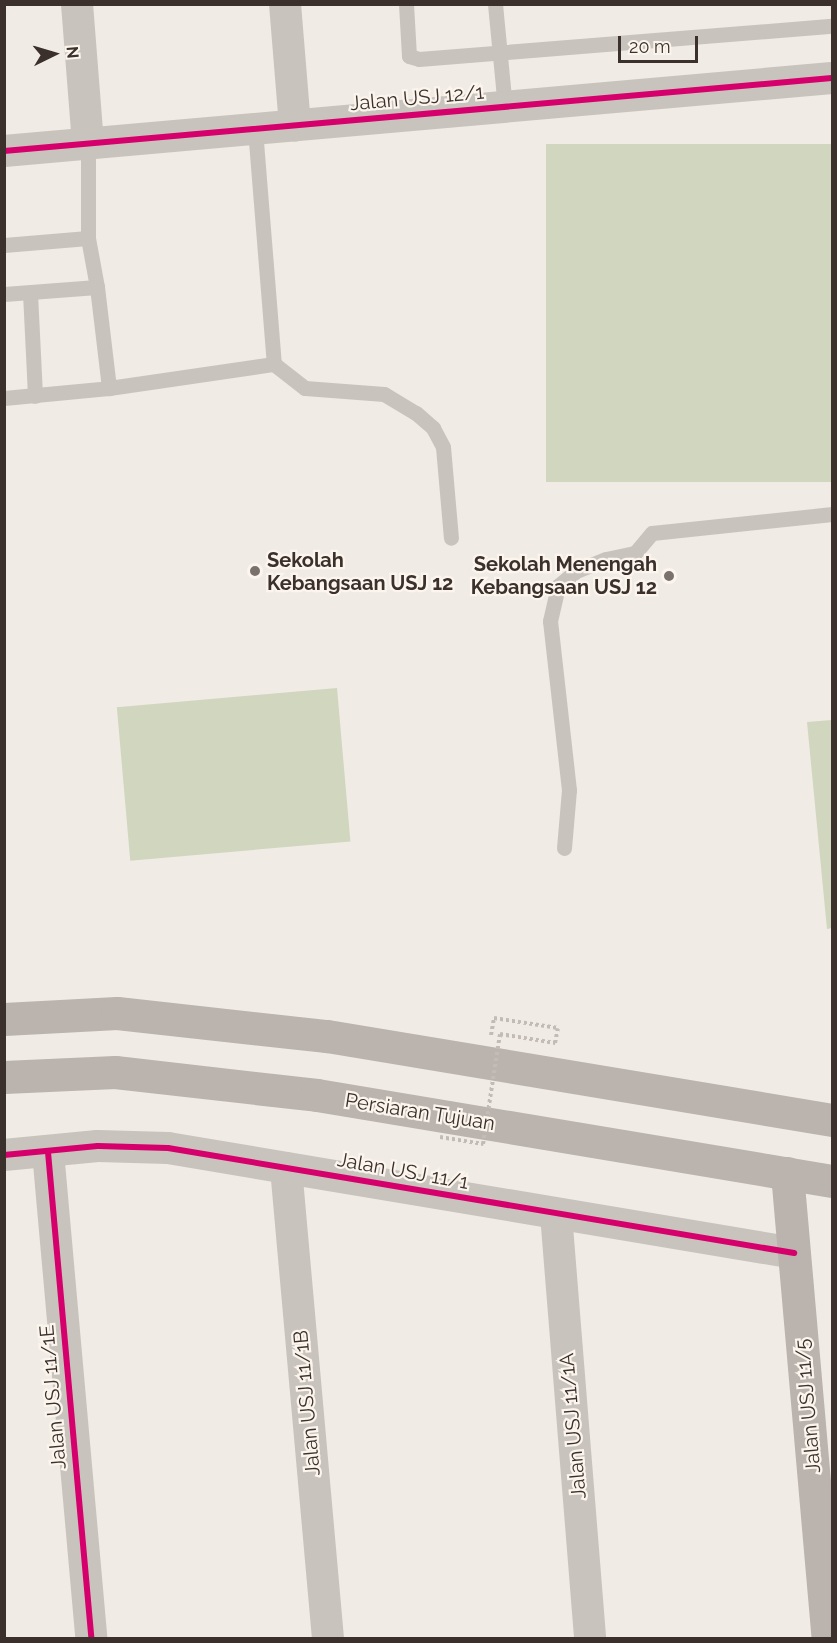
<!DOCTYPE html>
<style>
body{margin:0}
#map{position:relative;width:837px;height:1643px;overflow:hidden;background:#f0ebe5;font-family:Raleway,sans-serif}
div>[style]{position:absolute}
.green>*{inset:0;background:#d1d6bf;transform-origin:0 0}
.path>*{height:4px;margin-top:-2px;transform-origin:0;background:repeating-linear-gradient(90deg,#c2bbb6 0 3px,transparent 0 6px)}
.lane>*{height:15px;margin:-7.5px;padding:0 7.5px;transform-origin:7.5px;border-radius:7.5px;background:#c9c3be}
.street>*{height:32px;margin:-16px;padding:0 16px;transform-origin:16px;border-radius:16px;background:#c9c3be}
.secondary>*{height:33px;margin:-16.5px;padding:0 16.5px;transform-origin:16.5px;border-radius:16.5px;background:#bab3ae}
.path-bridge>*{height:4px;margin-top:-2px;transform-origin:0;background:repeating-linear-gradient(90deg,#c2bbb6 0 3px,transparent 0 6px)}
.cycleway>*{height:6px;margin:-3px;padding:0 3px;transform-origin:3px;border-radius:3px;background:#d6006c}
.dots>*{width:16px;height:16px;translate:-50% -50%;box-sizing:border-box;border:3px solid #fbf5ee;border-radius:50%}
span{translate:-50% -50%;white-space:nowrap;text-align:center;line-height:1.15;-webkit-text-stroke:4.5px #fbf5ee;paint-order:stroke}
.street-label{font-size:20px;color:#3b302b}
.poi-label{font-size:20px;color:#3b302b;font-weight:700}
.left{translate:0 -50%;text-align:left}
.right{translate:-100% -50%;text-align:right}
.frame{position:absolute;inset:0;border:6px solid #3b302b;pointer-events:none}
.north{position:absolute;left:24px;top:24px;width:60px;height:60px;-webkit-text-stroke:4px #fbf5ee;paint-order:stroke;rotate:85deg;font-size:16px;font-weight:700;line-height:24px;text-align:center;color:#3b302b}
.north::after{content:'';display:block;margin:auto;width:21px;height:27px;background:#3b302b;clip-path:polygon(50% 0,100% 100%,50% 72%,0 100%)}
.scale{position:absolute;left:618px;top:36px;width:80px;height:27px;box-sizing:border-box;border:3px solid #3b302b;border-top:0;padding-left:8px;font-size:18px;line-height:21px;white-space:nowrap;color:#3b302b;-webkit-text-stroke:4px #fbf5ee;paint-order:stroke}
</style>
<div id="map">
<div class="green">
<div style="left:832px;top:144px;width:338px;height:286px;rotate:90deg"></div>
<div style="left:337px;top:688px;width:154px;height:221px;rotate:85deg"></div>
<div style="clip-path:polygon(832px 720px,832px 928px,827px 929px,807px 722px)"></div>
</div>
<div class="path">
<div style="left:491px;top:1035px;width:17px;rotate:-80deg"></div>
<div style="left:494px;top:1018px;width:65px;rotate:8.9deg"></div>
</div>
<div class="lane">
<div style="left:406px;top:4px;width:52px;rotate:86.7deg"></div>
<div style="left:409px;top:56px;width:10px;rotate:17deg"></div>
<div style="left:419px;top:59px;width:414px;rotate:-4.6deg"></div>
<div style="left:495px;top:4px;width:103px;rotate:84.5deg"></div>
<div style="left:255px;top:129px;width:236px;rotate:85.4deg"></div>
<div style="left:88px;top:238px;width:94px;rotate:-90deg"></div>
<div style="left:4px;top:245px;width:84px;rotate:-4.8deg"></div>
<div style="left:88px;top:238px;width:50px;rotate:79.6deg"></div>
<div style="left:30px;top:293px;width:103px;rotate:87.2deg"></div>
<div style="left:4px;top:294px;width:93px;rotate:-4.3deg"></div>
<div style="left:97px;top:287px;width:102px;rotate:83.2deg"></div>
<div style="left:4px;top:398px;width:105px;rotate:-5.4deg"></div>
<div style="left:109px;top:388px;width:167px;rotate:-8.3deg"></div>
<div style="left:274px;top:364px;width:39px;rotate:38deg"></div>
<div style="left:305px;top:388px;width:79px;rotate:4.3deg"></div>
<div style="left:384px;top:394px;width:37px;rotate:31deg"></div>
<div style="left:416px;top:413px;width:23px;rotate:41deg"></div>
<div style="left:433px;top:428px;width:21px;rotate:62deg"></div>
<div style="left:443px;top:447px;width:91px;rotate:85deg"></div>
<div style="left:564px;top:848px;width:58px;rotate:-85.1deg"></div>
<div style="left:569px;top:790px;width:170px;rotate:-96.4deg"></div>
<div style="left:550px;top:621px;width:36px;rotate:-77deg"></div>
<div style="left:558px;top:586px;width:23px;rotate:-40deg"></div>
<div style="left:576px;top:571px;width:32px;rotate:-22deg"></div>
<div style="left:606px;top:559px;width:30px;rotate:-12deg"></div>
<div style="left:635px;top:553px;width:26px;rotate:-50deg"></div>
<div style="left:652px;top:533px;width:181px;rotate:-6deg"></div>
</div>
<div class="street">
<div style="left:77px;top:4px;width:140px;rotate:85.5deg"></div>
<div style="left:285px;top:4px;width:122px;rotate:85.3deg"></div>
<div style="left:4px;top:151px;width:831px;rotate:-5.04deg"></div>
<div style="left:48px;top:1152px;width:488px;rotate:84.9deg"></div>
<div style="left:4px;top:1155px;width:94px;rotate:-5.5deg"></div>
<div style="left:98px;top:1146px;width:70px;rotate:1.6deg"></div>
<div style="left:168px;top:1148px;width:635px;rotate:9.52deg"></div>
<div style="left:286px;top:1168px;width:472px;rotate:84.9deg"></div>
<div style="left:556px;top:1214px;width:425px;rotate:85.4deg"></div>
</div>
<div class="secondary">
<div style="left:4px;top:1019px;width:113px;rotate:-3deg"></div>
<div style="left:117px;top:1013px;width:211px;rotate:6.3deg"></div>
<div style="left:327px;top:1036px;width:512px;rotate:9.44deg"></div>
<div style="left:4px;top:1077px;width:111px;rotate:-2.6deg"></div>
<div style="left:115px;top:1072px;width:203px;rotate:6.5deg"></div>
<div style="left:317px;top:1095px;width:522px;rotate:9.48deg"></div>
<div style="left:787px;top:1173px;width:467px;rotate:85deg"></div>
</div>
<div class="path-bridge">
<div style="left:440px;top:1137px;width:44px;rotate:9.2deg"></div>
<div style="left:483px;top:1144px;width:111px;rotate:-81.2deg"></div>
<div style="left:500px;top:1034px;width:56px;rotate:9.3deg"></div>
<div style="left:555px;top:1043px;width:15px;rotate:-79deg"></div>
</div>
<div class="cycleway">
<div style="left:4px;top:151px;width:831px;rotate:-5.04deg"></div>
<div style="left:48px;top:1152px;width:488px;rotate:84.9deg"></div>
<div style="left:4px;top:1155px;width:94px;rotate:-5.5deg"></div>
<div style="left:98px;top:1146px;width:70px;rotate:1.6deg"></div>
<div style="left:168px;top:1148px;width:635px;rotate:9.52deg"></div>
</div>
<div class="dots">
<div style="left:255px;top:571px;background:#7a716c"></div>
<div style="left:669px;top:576px;background:#7a716c"></div>
</div>
<div class="street-label">
<span style="left:417px;top:98px;rotate:-5deg">Jalan USJ 12/1</span>
<span style="left:420px;top:1112px;rotate:9deg">Persiaran Tujuan</span>
<span style="left:403px;top:1171px;rotate:10deg">Jalan USJ 11/1</span>
<span style="left:53px;top:1397px;rotate:-95deg">Jalan USJ 11/1E</span>
<span style="left:307px;top:1403px;rotate:-95deg">Jalan USJ 11/1B</span>
<span style="left:808px;top:1406px;rotate:-95deg">Jalan USJ 11/5</span>
<span style="left:573px;top:1426px;rotate:-95deg">Jalan USJ 11/1A</span>
</div>
<div class="poi-label">
<span class="left" style="left:267px;top:572px">Sekolah<br>Kebangsaan USJ 12</span>
<span class="right" style="left:657px;top:576px">Sekolah Menengah<br>Kebangsaan USJ 12</span>
</div>
<div class="frame"></div>
<div class="north">N</div>
<div class="scale">20 m</div>
</div>
